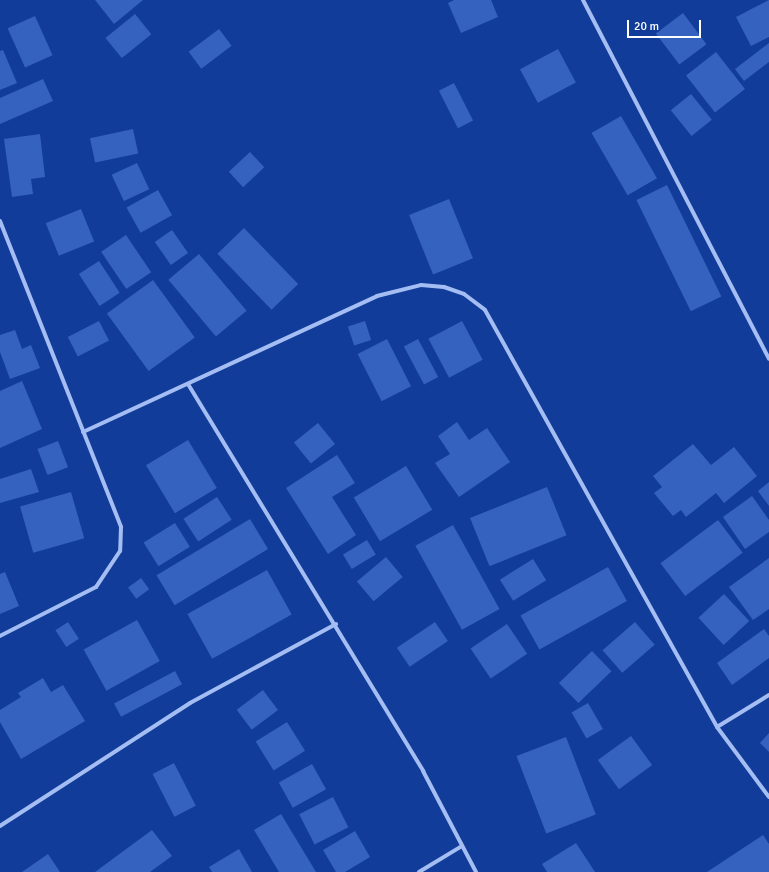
<!DOCTYPE html>
<style>
body{margin:0}
#map{position:relative;width:769px;height:872px;overflow:hidden;background:#123c99;font-family:Signika,sans-serif}
div>[style]{position:absolute}
.building>*{inset:0;background:#3562bf;transform-origin:0 0}
.minor>*{height:4px;margin:-2px;padding:0 2px;transform-origin:2px;border-radius:2px;background:#a4bef4}
span{translate:-50% -50%;white-space:nowrap;text-align:center;line-height:1.15;-webkit-text-stroke:3.5px #123c99;paint-order:stroke}
.scale{position:absolute;left:627px;top:20px;width:74px;height:18px;box-sizing:border-box;border:2px solid #fff;border-top:0;padding-left:5px;font-size:12px;line-height:14px;white-space:nowrap;color:#fff;-webkit-text-stroke:3px #123c99;paint-order:stroke}
</style>
<div id="map">
<div class="building">
<div style="clip-path:polygon(95px 0,143px 0,114px 24px)"></div>
<div style="clip-path:polygon(454px 0,491px 0,498px 17px,461px 33px,448px 3px)"></div>
<div style="clip-path:polygon(769px 0,769px 37px,751px 46px,736px 17px)"></div>
<div style="left:683px;top:13px;width:39px;height:34px;rotate:53deg"></div>
<div style="left:135px;top:14px;width:26px;height:38px;rotate:51deg"></div>
<div style="left:35px;top:16px;width:43px;height:30px;rotate:66deg"></div>
<div style="left:219px;top:29px;width:21px;height:38px;rotate:53deg"></div>
<div style="clip-path:polygon(769px 43px,769px 62px,744px 81px,735px 69px)"></div>
<div style="left:558px;top:49px;width:38px;height:43px;rotate:62deg"></div>
<div style="clip-path:polygon(3px 50px,17px 83px,0 90px,0 51px)"></div>
<div style="left:716px;top:52px;width:47px;height:38px;rotate:52deg"></div>
<div style="clip-path:polygon(43px 79px,53px 101px,0 124px,0 98px)"></div>
<div style="left:454px;top:83px;width:42px;height:17px;rotate:63deg"></div>
<div style="left:691px;top:94px;width:33px;height:26px;rotate:51deg"></div>
<div style="left:621px;top:116px;width:72px;height:34px;rotate:60deg"></div>
<div style="left:133px;top:129px;width:25px;height:44px;rotate:78deg"></div>
<div style="clip-path:polygon(40px 134px,45px 177px,31px 179px,33px 194px,12px 197px,4px 139px)"></div>
<div style="left:250px;top:152px;width:21px;height:29px;rotate:47deg"></div>
<div style="left:137px;top:163px;width:29px;height:28px;rotate:65deg"></div>
<div style="left:667px;top:185px;width:124px;height:34px;rotate:64deg"></div>
<div style="left:158px;top:190px;width:29px;height:36px;rotate:61deg"></div>
<div style="left:449px;top:199px;width:64px;height:43px;rotate:68deg"></div>
<div style="left:81px;top:209px;width:35px;height:38px;rotate:68deg"></div>
<div style="left:244px;top:228px;width:78px;height:37px;rotate:46deg"></div>
<div style="left:172px;top:230px;width:28px;height:21px;rotate:55deg"></div>
<div style="left:126px;top:235px;width:45px;height:30px;rotate:56deg"></div>
<div style="left:199px;top:254px;width:74px;height:40px;rotate:50deg"></div>
<div style="left:99px;top:261px;width:38px;height:24px;rotate:57deg"></div>
<div style="left:153px;top:280px;width:71px;height:57px;rotate:54deg"></div>
<div style="left:99px;top:321px;width:22px;height:35px;rotate:63deg"></div>
<div style="left:365px;top:321px;width:20px;height:18px;rotate:72deg"></div>
<div style="left:462px;top:321px;width:44px;height:38px;rotate:62deg"></div>
<div style="clip-path:polygon(15px 330px,22px 349px,31px 345px,40px 368px,10px 379px,0 352px,0 335px)"></div>
<div style="left:387px;top:339px;width:53px;height:33px;rotate:63deg"></div>
<div style="left:418px;top:339px;width:43px;height:16px;rotate:62deg"></div>
<div style="clip-path:polygon(22px 381px,42px 429px,0 448px,0 391px)"></div>
<div style="clip-path:polygon(457px 422px,469px 440px,487px 428px,510px 462px,459px 497px,435px 463px,450px 454px,438px 436px)"></div>
<div style="left:318px;top:423px;width:27px;height:31px;rotate:51deg"></div>
<div style="left:188px;top:440px;width:56px;height:49px;rotate:59deg"></div>
<div style="left:58px;top:441px;width:28px;height:22px;rotate:69deg"></div>
<div style="clip-path:polygon(693px 444px,711px 465px,734px 447px,757px 476px,724px 503px,716px 493px,686px 517px,681px 510px,673px 516px,654px 493px,662px 487px,653px 476px)"></div>
<div style="clip-path:polygon(337px 455px,355px 483px,332px 497px,356px 535px,328px 554px,286px 488px)"></div>
<div style="left:406px;top:466px;width:51px;height:61px;rotate:59deg"></div>
<div style="clip-path:polygon(31px 469px,39px 492px,0 503px,0 479px)"></div>
<div style="clip-path:polygon(769px 482px,769px 506px,758px 491px)"></div>
<div style="left:547px;top:487px;width:52px;height:83px;rotate:68deg"></div>
<div style="left:71px;top:492px;width:48px;height:53px;rotate:74deg"></div>
<div style="clip-path:polygon(752px 496px,769px 520px,769px 532px,745px 549px,723px 517px)"></div>
<div style="left:217px;top:497px;width:27px;height:40px;rotate:57deg"></div>
<div style="left:250px;top:519px;width:35px;height:109px;rotate:59deg"></div>
<div style="left:718px;top:520px;width:41px;height:72px;rotate:53deg"></div>
<div style="left:175px;top:523px;width:28px;height:37px;rotate:58deg"></div>
<div style="left:453px;top:525px;width:96px;height:43px;rotate:61deg"></div>
<div style="left:367px;top:540px;width:17px;height:28px;rotate:59deg"></div>
<div style="left:386px;top:557px;width:26px;height:38px;rotate:50deg"></div>
<div style="clip-path:polygon(769px 558px,769px 609px,753px 620px,729px 587px)"></div>
<div style="left:533px;top:559px;width:25px;height:39px;rotate:58deg"></div>
<div style="left:608px;top:567px;width:39px;height:100px;rotate:61deg"></div>
<div style="left:267px;top:570px;width:51px;height:91px;rotate:61deg"></div>
<div style="clip-path:polygon(5px 572px,19px 606px,0 614px,0 574px)"></div>
<div style="left:141px;top:578px;width:14px;height:16px;rotate:54deg"></div>
<div style="left:724px;top:594px;width:37px;height:35px;rotate:47deg"></div>
<div style="left:137px;top:620px;width:47px;height:61px;rotate:61deg"></div>
<div style="left:68px;top:622px;width:20px;height:15px;rotate:57deg"></div>
<div style="left:435px;top:622px;width:23px;height:46px;rotate:56deg"></div>
<div style="left:635px;top:622px;width:30px;height:43px;rotate:49deg"></div>
<div style="left:507px;top:624px;width:36px;height:44px;rotate:56deg"></div>
<div style="clip-path:polygon(764px 629px,769px 636px,769px 658px,732px 685px,717px 663px)"></div>
<div style="left:592px;top:651px;width:28px;height:46px;rotate:46deg"></div>
<div style="left:175px;top:671px;width:15px;height:69px;rotate:62deg"></div>
<div style="clip-path:polygon(43px 678px,51px 692px,63px 685px,85px 721px,21px 759px,0 722px,0 710px,21px 697px,18px 693px)"></div>
<div style="left:263px;top:690px;width:25px;height:33px;rotate:53deg"></div>
<div style="left:588px;top:703px;width:30px;height:19px;rotate:60deg"></div>
<div style="left:287px;top:722px;width:34px;height:37px;rotate:58deg"></div>
<div style="clip-path:polygon(769px 733px,769px 752px,760px 743px)"></div>
<div style="left:631px;top:736px;width:36px;height:41px;rotate:54deg"></div>
<div style="left:566px;top:737px;width:83px;height:53px;rotate:69deg"></div>
<div style="left:174px;top:763px;width:48px;height:24px;rotate:63deg"></div>
<div style="left:312px;top:764px;width:29px;height:38px;rotate:61deg"></div>
<div style="left:333px;top:797px;width:34px;height:38px;rotate:63deg"></div>
<div style="clip-path:polygon(281px 814px,316px 872px,279px 872px,254px 830px)"></div>
<div style="clip-path:polygon(152px 830px,172px 856px,150px 872px,95px 872px)"></div>
<div style="clip-path:polygon(355px 831px,370px 857px,345px 872px,336px 872px,323px 850px)"></div>
<div style="clip-path:polygon(763px 835px,769px 844px,769px 872px,707px 872px)"></div>
<div style="clip-path:polygon(576px 843px,595px 872px,547px 872px,542px 864px)"></div>
<div style="clip-path:polygon(239px 849px,252px 872px,212px 872px,209px 867px)"></div>
<div style="clip-path:polygon(48px 854px,60px 872px,22px 872px)"></div>
</div>
<div class="minor">
<div style="left:583px;top:0;width:404px;rotate:62.6deg"></div>
<div style="left:0;top:221px;width:329px;rotate:68.4deg"></div>
<div style="left:121px;top:527px;width:24px;rotate:92deg"></div>
<div style="left:120px;top:551px;width:43px;rotate:123.7deg"></div>
<div style="left:96px;top:587px;width:108px;rotate:153deg"></div>
<div style="left:188px;top:384px;width:453px;rotate:58.7deg"></div>
<div style="left:423px;top:771px;width:114px;rotate:62.3deg"></div>
<div style="left:83px;top:432px;width:324px;rotate:-24.8deg"></div>
<div style="left:377px;top:296px;width:45px;rotate:-14deg"></div>
<div style="left:421px;top:285px;width:23px;rotate:5deg"></div>
<div style="left:444px;top:287px;width:21px;rotate:19deg"></div>
<div style="left:464px;top:294px;width:26px;rotate:37deg"></div>
<div style="left:485px;top:310px;width:477px;rotate:60.9deg"></div>
<div style="left:717px;top:727px;width:87px;rotate:53.4deg"></div>
<div style="left:717px;top:727px;width:61px;rotate:-31.6deg"></div>
<div style="left:0;top:826px;width:226px;rotate:-32.9deg"></div>
<div style="left:190px;top:703px;width:166px;rotate:-28.4deg"></div>
<div style="left:419px;top:872px;width:50px;rotate:-31.2deg"></div>
</div>
<div class="scale">20 m</div>
</div>
